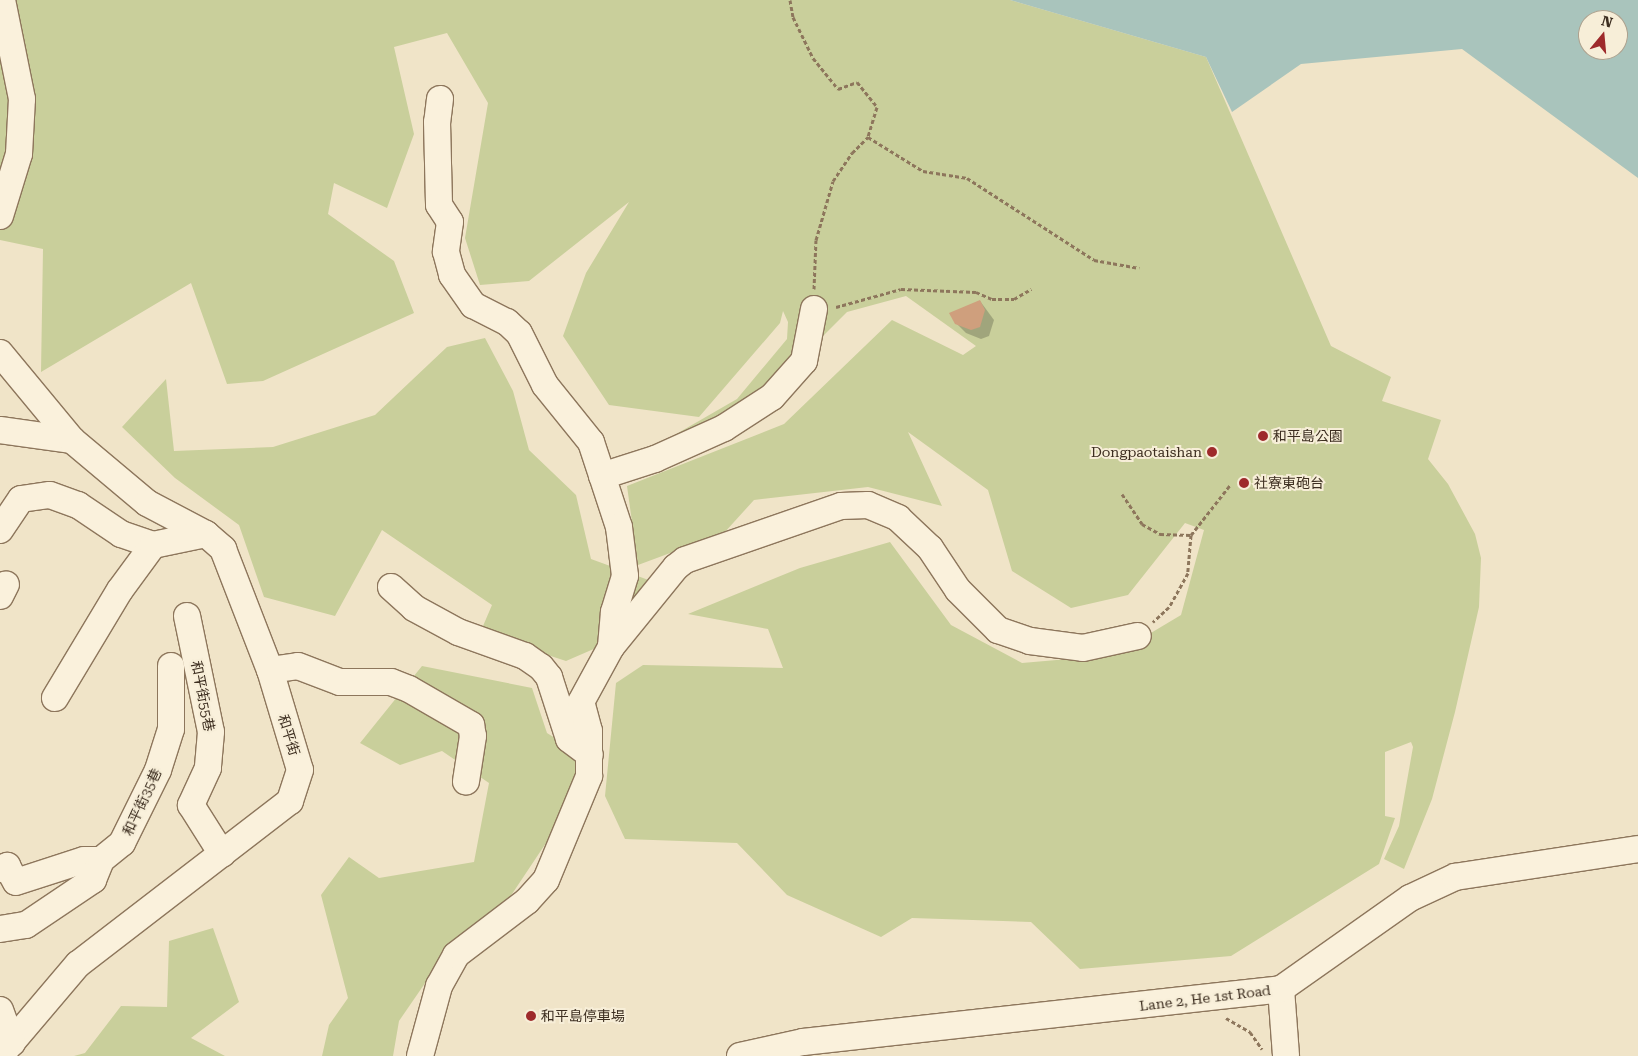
<!DOCTYPE html>
<meta charset="utf-8">
<style>
body{margin:0}
#map{position:relative;width:1638px;height:1056px;overflow:hidden;background:#f0e4c8;font-family:"Roboto Serif","Noto Sans TC",serif}
div>[style]{position:absolute}
.green>*{inset:0;background:#c9cf9b}
.water>*{inset:0;background:#a9c4bc}
.shadow>*{inset:0;background:#0003}
.building>*{inset:0;background:#cf9f7d}
.path>*{height:3px;margin-top:-1.5px;transform-origin:0;background:repeating-linear-gradient(90deg,#8d765c 0 4px,transparent 0 6.5px)}
.roads{filter:drop-shadow(1px 0 #8d765c) drop-shadow(-1px 0 #8d765c) drop-shadow(0 1px #8d765c) drop-shadow(0 -1px #8d765c)}
.minor>*{height:26px;margin:-13px;padding:0 13px;transform-origin:13px;border-radius:13px;background:#faf1dc}
.dots>*{width:14px;height:14px;translate:-50% -50%;box-sizing:border-box;border:2px solid #f7eed8;border-radius:50%}
span{translate:-50% -50%;white-space:nowrap;text-align:center;line-height:1.15;-webkit-text-stroke:4px #f7eed8;paint-order:stroke}
.poi-label{font-size:14px;color:#3d2e20}
.left{translate:0 -50%;text-align:left}
.right{translate:-100% -50%;text-align:right}
.street-label{font-size:14px;color:#3d2e20}
.north{position:absolute;left:1578px;top:10px;width:50px;height:50px;box-sizing:border-box;background:#f7eed8;border:1px solid #ada18e;border-radius:50%;rotate:17deg;font-size:14px;font-weight:700;line-height:20px;text-align:center;color:#3d2e20}
.north::after{content:'';display:block;margin:auto;width:18px;height:22px;background:#9e2a2b;clip-path:polygon(50% 0,100% 100%,50% 72%,0 100%)}
</style>
<div id="map">
<div class="green">
<div style="clip-path:polygon(0 0,1010px 0,1206px 57px,1331px 346px,1391px 377px,1382px 401px,1441px 420px,1428px 459px,1448px 484px,1475px 534px,1481px 558px,1479px 607px,1455px 712px,1432px 799px,1404px 869px,1384px 859px,1399px 826px,1413px 747px,1411px 742px,1385px 752px,1385px 816px,1395px 818px,1379px 864px,1231px 956px,1080px 969px,1031px 922px,912px 918px,881px 937px,787px 895px,737px 843px,625px 839px,605px 796px,616px 683px,643px 665px,783px 668px,768px 629px,688px 614px,800px 568px,890px 542px,951px 625px,1022px 663px,1114px 655px,1181px 615px,1204px 530px,1185px 523px,1128px 595px,1071px 608px,1012px 571px,988px 490px,908px 432px,942px 506px,868px 487px,754px 500px,724px 533px,638px 565px,627px 486px,784px 424px,892px 320px,963px 355px,976px 346px,906px 296px,847px 312px,736px 423px,643px 468px,613px 489px,652px 448px,737px 399px,787px 339px,788px 322px,783px 311px,780px 323px,699px 417px,609px 405px,563px 336px,586px 273px,629px 202px,529px 281px,480px 285px,465px 238px,488px 103px,447px 33px,394px 47px,414px 134px,387px 208px,334px 183px,328px 214px,394px 261px,414px 313px,263px 381px,227px 384px,191px 283px,41px 372px,43px 249px,0 240px)"></div>
<div style="clip-path:polygon(485px 338px,513px 391px,529px 450px,576px 495px,591px 559px,654px 582px,596px 648px,566px 661px,480px 633px,492px 605px,382px 530px,335px 616px,264px 597px,239px 525px,175px 478px,122px 427px,166px 379px,174px 451px,273px 447px,375px 415px,447px 347px)"></div>
<div style="clip-path:polygon(422px 666px,532px 688px,547px 733px,566px 745px,583px 763px,564px 816px,500px 912px,454px 941px,399px 1021px,393px 1056px,322px 1056px,329px 1025px,348px 998px,321px 895px,349px 857px,379px 878px,474px 862px,489px 783px,442px 751px,400px 765px,360px 743px)"></div>
<div style="clip-path:polygon(213px 928px,239px 1002px,191px 1038px,225px 1056px,74px 1056px,85px 1053px,121px 1006px,167px 1007px,169px 941px)"></div>
</div>
<div class="water">
<div style="clip-path:polygon(evenodd,1010px 0,1638px 0,1638px 178px,1462px 49px,1301px 64px,1232px 112px,1206px 57px,1010px 0,1588px 20px,1618px 20px,1618px 50px,1588px 50px,1588px 20px)"></div>
</div>
<div class="shadow">
<div style="clip-path:polygon(980px 301px,994px 320px,989px 336px,981px 339px,966px 333px,956px 323px)"></div>
</div>
<div class="building">
<div style="clip-path:polygon(980px 300px,985px 310px,980px 327px,971px 330px,955px 324px,949px 313px)"></div>
</div>
<div class="path">
<div style="left:790px;top:0;width:17px;rotate:80deg"></div>
<div style="left:793px;top:17px;width:46px;rotate:64deg"></div>
<div style="left:813px;top:58px;width:40px;rotate:51deg"></div>
<div style="left:838px;top:89px;width:20px;rotate:-20deg"></div>
<div style="left:857px;top:82px;width:32px;rotate:51deg"></div>
<div style="left:877px;top:107px;width:31px;rotate:107deg"></div>
<div style="left:814px;top:289px;width:49px;rotate:-87.7deg"></div>
<div style="left:816px;top:240px;width:61px;rotate:-73.9deg"></div>
<div style="left:833px;top:181px;width:34px;rotate:-56deg"></div>
<div style="left:852px;top:153px;width:23px;rotate:-45deg"></div>
<div style="left:868px;top:137px;width:65px;rotate:31.7deg"></div>
<div style="left:923px;top:171px;width:45px;rotate:9deg"></div>
<div style="left:967px;top:178px;width:151px;rotate:32.8deg"></div>
<div style="left:1094px;top:260px;width:46px;rotate:10.1deg"></div>
<div style="left:836px;top:307px;width:67px;rotate:-15.5deg"></div>
<div style="left:901px;top:289px;width:75px;rotate:2.3deg"></div>
<div style="left:976px;top:292px;width:17px;rotate:24deg"></div>
<div style="left:992px;top:299px;width:22px"></div>
<div style="left:1014px;top:299px;width:20px;rotate:-30deg"></div>
<div style="left:1122px;top:494px;width:36px;rotate:56deg"></div>
<div style="left:1142px;top:524px;width:21px;rotate:29deg"></div>
<div style="left:1160px;top:534px;width:31px;rotate:2deg"></div>
<div style="left:1191px;top:535px;width:38px;rotate:95deg"></div>
<div style="left:1188px;top:573px;width:39px;rotate:119deg"></div>
<div style="left:1169px;top:607px;width:22px;rotate:137deg"></div>
<div style="left:1191px;top:535px;width:63px;rotate:-52deg"></div>
<div style="left:1226px;top:1018px;width:28px;rotate:30deg"></div>
<div style="left:1250px;top:1032px;width:21px;rotate:55deg"></div>
</div>
<div class="roads">
<div class="minor">
<div style="left:440px;top:99px;width:23px;rotate:97deg"></div>
<div style="left:437px;top:122px;width:83px;rotate:88.6deg"></div>
<div style="left:439px;top:205px;width:20px;rotate:57deg"></div>
<div style="left:450px;top:222px;width:30px;rotate:98deg"></div>
<div style="left:446px;top:252px;width:24px;rotate:75deg"></div>
<div style="left:452px;top:275px;width:37px;rotate:55deg"></div>
<div style="left:473px;top:305px;width:38px;rotate:27deg"></div>
<div style="left:507px;top:322px;width:16px;rotate:43deg"></div>
<div style="left:519px;top:333px;width:58px;rotate:63.4deg"></div>
<div style="left:545px;top:385px;width:73px;rotate:51.1deg"></div>
<div style="left:591px;top:442px;width:89px;rotate:71.8deg"></div>
<div style="left:619px;top:527px;width:49px;rotate:83deg"></div>
<div style="left:625px;top:576px;width:38px;rotate:107deg"></div>
<div style="left:614px;top:612px;width:35px;rotate:95deg"></div>
<div style="left:0;top:216px;width:65px;rotate:-73deg"></div>
<div style="left:19px;top:154px;width:55px;rotate:-86.9deg"></div>
<div style="left:22px;top:99px;width:101px;rotate:-101.4deg"></div>
<div style="left:0;top:353px;width:113px;rotate:50.4deg"></div>
<div style="left:0;top:430px;width:73px;rotate:7.9deg"></div>
<div style="left:72px;top:440px;width:98px;rotate:40deg"></div>
<div style="left:147px;top:503px;width:67px;rotate:27.7deg"></div>
<div style="left:206px;top:534px;width:23px;rotate:41deg"></div>
<div style="left:223px;top:549px;width:130px;rotate:68.8deg"></div>
<div style="left:270px;top:670px;width:104px;rotate:73.3deg"></div>
<div style="left:300px;top:770px;width:33px;rotate:108deg"></div>
<div style="left:290px;top:801px;width:267px;rotate:142.4deg"></div>
<div style="left:78px;top:964px;width:121px;rotate:130.3deg"></div>
<div style="left:602px;top:476px;width:56px;rotate:-17.8deg"></div>
<div style="left:655px;top:459px;width:76px;rotate:-24.2deg"></div>
<div style="left:724px;top:428px;width:57px;rotate:-32.9deg"></div>
<div style="left:772px;top:397px;width:48px;rotate:-48.4deg"></div>
<div style="left:804px;top:361px;width:53px;rotate:-79.1deg"></div>
<div style="left:0;top:530px;width:37px;rotate:-56deg"></div>
<div style="left:21px;top:499px;width:29px;rotate:-8deg"></div>
<div style="left:50px;top:495px;width:30px;rotate:20deg"></div>
<div style="left:78px;top:505px;width:52px;rotate:34deg"></div>
<div style="left:121px;top:534px;width:34px;rotate:19deg"></div>
<div style="left:391px;top:587px;width:31px;rotate:42deg"></div>
<div style="left:414px;top:608px;width:50px;rotate:28.6deg"></div>
<div style="left:458px;top:632px;width:71px;rotate:19.7deg"></div>
<div style="left:525px;top:656px;width:19px;rotate:35deg"></div>
<div style="left:541px;top:667px;width:13px;rotate:51deg"></div>
<div style="left:549px;top:677px;width:65px;rotate:72.1deg"></div>
<div style="left:569px;top:739px;width:26px;rotate:37deg"></div>
<div style="left:0;top:596px;width:13px;rotate:-63deg"></div>
<div style="left:187px;top:616px;width:118px;rotate:78.3deg"></div>
<div style="left:211px;top:732px;width:36px;rotate:95deg"></div>
<div style="left:208px;top:768px;width:41px;rotate:114.7deg"></div>
<div style="left:191px;top:805px;width:58px;rotate:57.7deg"></div>
<div style="left:270px;top:670px;width:28px;rotate:-8deg"></div>
<div style="left:298px;top:666px;width:45px;rotate:20.9deg"></div>
<div style="left:340px;top:682px;width:51px"></div>
<div style="left:391px;top:682px;width:19px;rotate:21deg"></div>
<div style="left:409px;top:689px;width:72px;rotate:30.1deg"></div>
<div style="left:471px;top:725px;width:11px;rotate:80deg"></div>
<div style="left:473px;top:736px;width:46px;rotate:98.8deg"></div>
<div style="left:55px;top:698px;width:126px;rotate:-59deg"></div>
<div style="left:120px;top:590px;width:56px;rotate:-53.7deg"></div>
<div style="left:153px;top:545px;width:54px;rotate:-11.7deg"></div>
<div style="left:0;top:869px;width:8px;rotate:-23deg"></div>
<div style="left:7px;top:866px;width:18px;rotate:61deg"></div>
<div style="left:16px;top:882px;width:71px;rotate:-17.9deg"></div>
<div style="left:84px;top:860px;width:17px"></div>
<div style="left:0;top:929px;width:26px;rotate:-9deg"></div>
<div style="left:26px;top:925px;width:81px;rotate:-33.9deg"></div>
<div style="left:93px;top:880px;width:22px;rotate:-68deg"></div>
<div style="left:101px;top:860px;width:27px;rotate:-39deg"></div>
<div style="left:122px;top:843px;width:81px;rotate:-63.7deg"></div>
<div style="left:158px;top:770px;width:43px;rotate:-72.4deg"></div>
<div style="left:171px;top:729px;width:63px;rotate:-90deg"></div>
<div style="left:1281px;top:989px;width:67px;rotate:85.7deg"></div>
<div style="left:0;top:1010px;width:35px;rotate:70deg"></div>
<div style="left:420px;top:1056px;width:73px;rotate:-74.8deg"></div>
<div style="left:439px;top:986px;width:35px;rotate:-61deg"></div>
<div style="left:456px;top:955px;width:89px;rotate:-37.3deg"></div>
<div style="left:527px;top:901px;width:28px;rotate:-48deg"></div>
<div style="left:546px;top:880px;width:113px;rotate:-67.5deg"></div>
<div style="left:589px;top:776px;width:45px;rotate:-90deg"></div>
<div style="left:589px;top:731px;width:30px;rotate:-105deg"></div>
<div style="left:581px;top:702px;width:63px;rotate:-61.4deg"></div>
<div style="left:611px;top:647px;width:103px;rotate:-50.9deg"></div>
<div style="left:676px;top:567px;width:11px;rotate:-38deg"></div>
<div style="left:685px;top:560px;width:165px;rotate:-19.1deg"></div>
<div style="left:841px;top:506px;width:27px;rotate:-2deg"></div>
<div style="left:868px;top:505px;width:33px;rotate:23deg"></div>
<div style="left:898px;top:518px;width:44px;rotate:43.2deg"></div>
<div style="left:930px;top:548px;width:50px;rotate:56.3deg"></div>
<div style="left:958px;top:590px;width:57px;rotate:45deg"></div>
<div style="left:998px;top:630px;width:34px;rotate:19deg"></div>
<div style="left:1030px;top:641px;width:53px;rotate:7.5deg"></div>
<div style="left:1083px;top:648px;width:56px;rotate:-12.3deg"></div>
<div style="left:740px;top:1056px;width:65px;rotate:-12.5deg"></div>
<div style="left:803px;top:1042px;width:481px;rotate:-6.3deg"></div>
<div style="left:1281px;top:989px;width:158px;rotate:-35.2deg"></div>
<div style="left:1410px;top:898px;width:50px;rotate:-25deg"></div>
<div style="left:1455px;top:877px;width:185px;rotate:-8.7deg"></div>
</div>
</div>
<div class="dots">
<div style="left:1263px;top:436px;background:#9e2a2b"></div>
<div style="left:1212px;top:452px;background:#9e2a2b"></div>
<div style="left:1244px;top:483px;background:#9e2a2b"></div>
<div style="left:531px;top:1016px;background:#9e2a2b"></div>
</div>
<div class="poi-label">
<span class="left" style="left:1273px;top:436px">和平島公園</span>
<span class="right" style="left:1202px;top:452px">Dongpaotaishan</span>
<span class="left" style="left:1254px;top:483px">社寮東砲台</span>
<span class="left" style="left:541px;top:1016px">和平島停車場</span>
</div>
<div class="street-label">
<span style="left:203px;top:696px;rotate:79deg">和平街55巷</span>
<span style="left:289px;top:735px;rotate:73deg">和平街</span>
<span style="left:142px;top:802px;rotate:-65deg">和平街35巷</span>
<span style="left:1205px;top:998px;rotate:-7deg">Lane 2, He 1st Road</span>
</div>
<div class="north">N</div>
</div>
